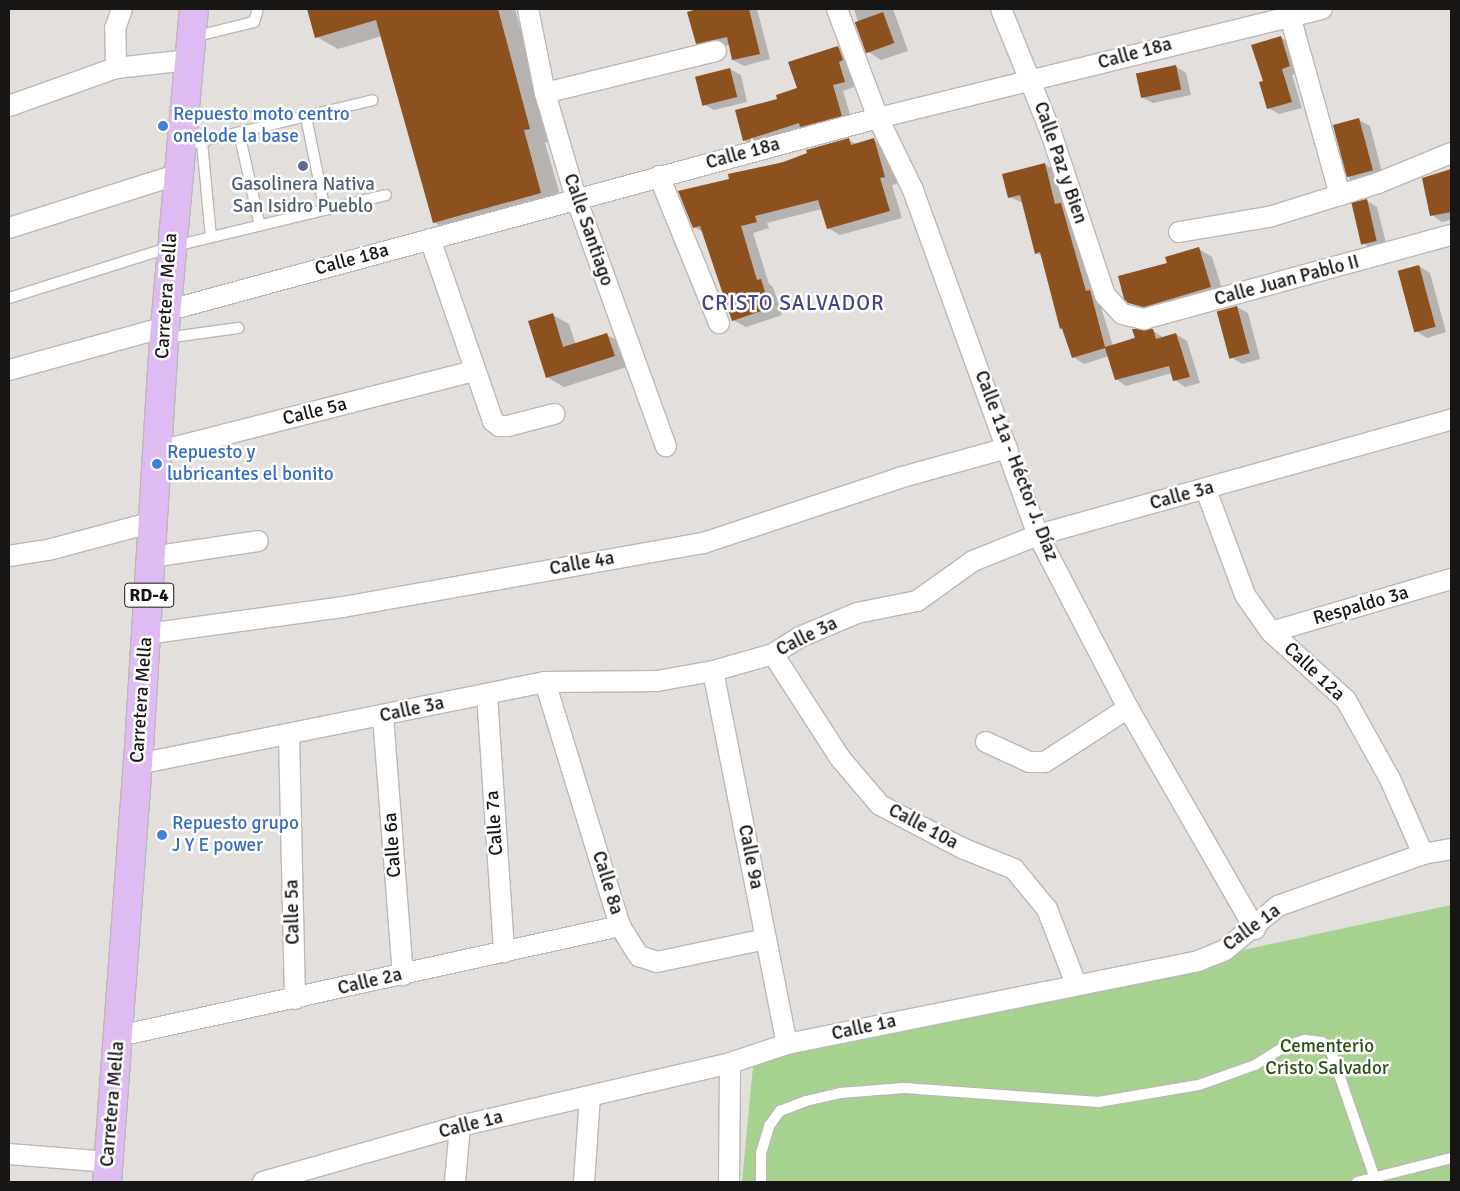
<!DOCTYPE html>
<meta charset="utf-8">
<style>
body{margin:0}
#map{position:relative;width:1460px;height:1191px;overflow:hidden;background:#e3dfdc;font-family:Signika,sans-serif}
div>[style]{position:absolute}
.green>*{inset:0;background:#a7d18f}
.shadow>*{inset:0;background:#0003}
.building>*{inset:0;background:#8d511f;transform-origin:0 0}
.roads{filter:drop-shadow(1px 0 #bcb7b5) drop-shadow(-1px 0 #bcb7b5) drop-shadow(0 1px #bcb7b5) drop-shadow(0 -1px #bcb7b5)}
.lane>*{height:10px;margin:-5px;padding:0 5px;transform-origin:5px;border-radius:5px;background:#fff}
.street>*{height:20px;margin:-10px;padding:0 10px;transform-origin:10px;border-radius:10px;background:#fff}
.primary>*{height:28px;margin:-14px;padding:0 14px;transform-origin:14px;border-radius:14px;background:#dfbbf3}
.dots>*{width:14px;height:14px;translate:-50% -50%;box-sizing:border-box;border:2px solid #fff;border-radius:50%}
span{translate:-50% -50%;white-space:nowrap;text-align:center;line-height:1.15;-webkit-text-stroke:5px #fff;paint-order:stroke}
.shield-label span{padding:1px 4px;background:#fff;border:1px solid;border-radius:4px;-webkit-text-stroke-width:0}
.shield-label{font-size:18px;color:#171615;font-weight:700}
.street-label{font-size:19px;color:#171615}
.shop-label{font-size:19px;color:#366cbe}
.left{translate:0 -50%;text-align:left}
.service-label{font-size:19px;color:#4e5e75}
.park-label{font-size:19px;color:#2e4f15}
.quarter-label{font-size:21px;color:#434683;letter-spacing:1px}
.frame{position:absolute;inset:0;border:10px solid #171615;pointer-events:none}
</style>
<div id="map">
<div class="green">
<div style="clip-path:polygon(1451px 905px,1451px 1182px,742px 1182px,754px 1056px)"></div>
</div>
<div class="shadow">
<div style="clip-path:polygon(308px 9px,515px 9px,551px 141px,545px 143px,563px 205px,456px 235px,434px 222px,382px 36px,338px 49px,317px 37px)"></div>
<div style="clip-path:polygon(701px 9px,757px 9px,770px 59px,744px 66px,733px 60px,730px 45px,708px 49px,698px 43px,689px 12px)"></div>
<div style="clip-path:polygon(854px 9px,893px 9px,908px 51px,881px 60px,867px 51px)"></div>
<div style="clip-path:polygon(1280px 37px,1291px 43px,1301px 72px,1292px 75px,1302px 108px,1279px 114px,1268px 108px,1265px 82px)"></div>
<div style="clip-path:polygon(838px 47px,848px 53px,854px 87px,843px 91px,852px 121px,754px 146px,744px 140px,779px 100px,798px 89px)"></div>
<div style="clip-path:polygon(1175px 66px,1186px 73px,1191px 95px,1153px 103px,1142px 97px)"></div>
<div style="clip-path:polygon(730px 69px,741px 75px,747px 102px,714px 110px,703px 104px)"></div>
<div style="clip-path:polygon(1359px 120px,1370px 126px,1383px 176px,1360px 185px,1349px 179px)"></div>
<div style="clip-path:polygon(848px 140px,857px 144px,874px 140px,886px 147px,897px 184px,892px 185px,902px 218px,840px 235px,828px 228px,822px 209px,767px 223px,769px 228px,753px 233px,769px 284px,773px 287px,782px 315px,746px 327px,733px 320px,703px 232px,694px 227px,731px 179px)"></div>
<div style="clip-path:polygon(1045px 164px,1055px 171px,1064px 206px,1071px 210px,1113px 346px,1152px 330px,1164px 338px,1176px 334px,1187px 341px,1200px 383px,1185px 387px,1175px 380px,1172px 373px,1126px 386px,1116px 379px,1109px 356px,1084px 364px,1073px 357px,1061px 328px,1042px 256px,1036px 253px,1023px 203px,1009px 197px)"></div>
<div style="clip-path:polygon(1451px 170px,1451px 220px,1442px 222px,1432px 215px,1423px 179px)"></div>
<div style="clip-path:polygon(1366px 200px,1377px 207px,1387px 247px,1375px 250px,1364px 244px)"></div>
<div style="clip-path:polygon(1199px 249px,1212px 257px,1224px 295px,1144px 311px,1129px 302px,1168px 264px)"></div>
<div style="clip-path:polygon(1419px 266px,1430px 273px,1446px 332px,1427px 338px,1416px 331px)"></div>
<div style="clip-path:polygon(1237px 307px,1248px 313px,1260px 359px,1242px 364px,1231px 357px)"></div>
<div style="clip-path:polygon(553px 315px,569px 324px,576px 345px,607px 335px,624px 344px,630px 366px,564px 387px,547px 377px)"></div>
</div>
<div class="building">
<div style="clip-path:polygon(307px 9px,498px 9px,530px 129px,524px 130px,541px 193px,433px 223px,376px 20px,315px 38px)"></div>
<div style="clip-path:polygon(697px 9px,749px 9px,760px 54px,732px 60px,727px 37px,696px 44px,687px 12px)"></div>
<div style="left:883px;top:12px;width:33px;height:30px;rotate:70deg"></div>
<div style="clip-path:polygon(1281px 36px,1290px 66px,1282px 69px,1292px 102px,1267px 109px,1259px 82px,1263px 81px,1251px 45px)"></div>
<div style="clip-path:polygon(838px 46px,843px 60px,839px 62px,845px 82px,833px 85px,842px 116px,800px 127px,799px 123px,743px 141px,735px 110px,777px 99px,776px 95px,797px 88px,788px 62px)"></div>
<div style="left:1176px;top:65px;width:25px;height:41px;rotate:78deg"></div>
<div style="left:730px;top:68px;width:30px;height:36px;rotate:76deg"></div>
<div style="left:1359px;top:118px;width:54px;height:27px;rotate:75deg"></div>
<div style="clip-path:polygon(849px 138px,851px 145px,874px 138px,885px 177px,880px 178px,890px 211px,827px 229px,818px 200px,755px 216px,757px 222px,741px 226px,757px 280px,761px 279px,770px 308px,732px 321px,700px 226px,693px 228px,678px 191px,729px 179px,728px 174px,784px 162px,807px 153px,806px 150px)"></div>
<div style="clip-path:polygon(1045px 163px,1055px 204px,1061px 203px,1086px 291px,1090px 290px,1105px 347px,1135px 338px,1132px 329px,1153px 329px,1156px 339px,1176px 333px,1190px 377px,1173px 381px,1169px 366px,1115px 380px,1105px 348px,1072px 358px,1062px 328px,1060px 329px,1040px 252px,1035px 254px,1020px 195px,1008px 198px,1002px 174px)"></div>
<div style="clip-path:polygon(1451px 169px,1451px 212px,1430px 216px,1422px 178px)"></div>
<div style="left:1367px;top:199px;width:43px;height:16px;rotate:77deg"></div>
<div style="clip-path:polygon(1199px 247px,1211px 287px,1144px 307px,1128px 303px,1124px 299px,1118px 276px,1167px 263px,1165px 257px)"></div>
<div style="left:1419px;top:265px;width:64px;height:22px;rotate:75deg"></div>
<div style="left:1237px;top:306px;width:49px;height:21px;rotate:75deg"></div>
<div style="clip-path:polygon(553px 313px,563px 347px,607px 333px,615px 356px,546px 378px,528px 321px)"></div>
</div>
<div class="roads">
<div class="lane">
<div style="left:193px;top:37px;width:63px;rotate:-13.8deg"></div>
<div style="left:254px;top:22px;width:14px;rotate:-73deg"></div>
<div style="left:306px;top:117px;width:95px;rotate:78.5deg"></div>
<div style="left:239px;top:133px;width:95px;rotate:77.3deg"></div>
<div style="left:202px;top:142px;width:95px;rotate:84.6deg"></div>
<div style="left:182px;top:146px;width:196px;rotate:-13.5deg"></div>
<div style="left:9px;top:298px;width:170px;rotate:-17.5deg"></div>
<div style="left:171px;top:247px;width:221px;rotate:-13.6deg"></div>
<div style="left:165px;top:338px;width:74px;rotate:-7.8deg"></div>
<div style="left:761px;top:1182px;width:29px;rotate:-90deg"></div>
<div style="left:761px;top:1153px;width:28px;rotate:-73deg"></div>
<div style="left:769px;top:1126px;width:19px;rotate:-54deg"></div>
<div style="left:780px;top:1111px;width:28px;rotate:-21deg"></div>
<div style="left:806px;top:1101px;width:35px;rotate:-13deg"></div>
<div style="left:840px;top:1093px;width:64px;rotate:-4.5deg"></div>
<div style="left:904px;top:1088px;width:195px;rotate:4.1deg"></div>
<div style="left:1098px;top:1102px;width:102px;rotate:-9.6deg"></div>
<div style="left:1199px;top:1085px;width:59px;rotate:-19.7deg"></div>
<div style="left:1255px;top:1065px;width:36px;rotate:-32deg"></div>
<div style="left:1286px;top:1046px;width:20px;rotate:-18deg"></div>
<div style="left:1305px;top:1040px;width:17px;rotate:7deg"></div>
<div style="left:1322px;top:1042px;width:16px;rotate:50deg"></div>
<div style="left:1332px;top:1054px;width:135px;rotate:71deg"></div>
<div style="left:1357px;top:1182px;width:97px;rotate:-14.3deg"></div>
</div>
<div class="street">
<div style="left:528px;top:9px;width:86px;rotate:78.6deg"></div>
<div style="left:545px;top:93px;width:109px;rotate:73.6deg"></div>
<div style="left:576px;top:198px;width:264px;rotate:70.1deg"></div>
<div style="left:837px;top:9px;width:116px;rotate:69.4deg"></div>
<div style="left:878px;top:118px;width:80px;rotate:64.1deg"></div>
<div style="left:913px;top:190px;width:367px;rotate:70.1deg"></div>
<div style="left:1038px;top:535px;width:195px;rotate:62.5deg"></div>
<div style="left:1128px;top:708px;width:255px;rotate:60.1deg"></div>
<div style="left:1001px;top:9px;width:131px;rotate:68deg"></div>
<div style="left:1050px;top:130px;width:174px;rotate:71.6deg"></div>
<div style="left:1105px;top:295px;width:25px;rotate:48deg"></div>
<div style="left:1122px;top:314px;width:23px;rotate:13deg"></div>
<div style="left:1144px;top:319px;width:318px;rotate:-15.3deg"></div>
<div style="left:1290px;top:16px;width:186px;rotate:74.4deg"></div>
<div style="left:116px;top:68px;width:39px;rotate:-91deg"></div>
<div style="left:115px;top:29px;width:21px;rotate:-71deg"></div>
<div style="left:545px;top:93px;width:176px;rotate:-13.8deg"></div>
<div style="left:9px;top:106px;width:114px;rotate:-19.6deg"></div>
<div style="left:116px;top:68px;width:73px;rotate:-6.3deg"></div>
<div style="left:659px;top:176px;width:159px;rotate:67.8deg"></div>
<div style="left:9px;top:228px;width:175px;rotate:-17.6deg"></div>
<div style="left:1179px;top:232px;width:91px;rotate:-9.5deg"></div>
<div style="left:1269px;top:217px;width:114px;rotate:-17.3deg"></div>
<div style="left:1378px;top:183px;width:79px;rotate:-22.3deg"></div>
<div style="left:430px;top:239px;width:193px;rotate:70.9deg"></div>
<div style="left:493px;top:421px;width:8px;rotate:40deg"></div>
<div style="left:499px;top:426px;width:9px"></div>
<div style="left:508px;top:426px;width:48px;rotate:-14.6deg"></div>
<div style="left:166px;top:311px;width:738px;rotate:-15.17deg"></div>
<div style="left:878px;top:118px;width:457px;rotate:-13.8deg"></div>
<div style="left:9px;top:370px;width:162px;rotate:-15.4deg"></div>
<div style="left:156px;top:452px;width:328px;rotate:-14.3deg"></div>
<div style="left:1206px;top:490px;width:112px;rotate:69.6deg"></div>
<div style="left:1245px;top:595px;width:45px;rotate:54.9deg"></div>
<div style="left:1271px;top:632px;width:101px;rotate:42.2deg"></div>
<div style="left:1346px;top:700px;width:90px;rotate:60.9deg"></div>
<div style="left:1390px;top:779px;width:82px;rotate:66.3deg"></div>
<div style="left:9px;top:556px;width:39px;rotate:-9deg"></div>
<div style="left:48px;top:550px;width:109px;rotate:-14.9deg"></div>
<div style="left:151px;top:557px;width:108px;rotate:-8.5deg"></div>
<div style="left:1271px;top:632px;width:188px;rotate:-16.4deg"></div>
<div style="left:146px;top:634px;width:199px;rotate:-7.8deg"></div>
<div style="left:343px;top:607px;width:366px;rotate:-10.1deg"></div>
<div style="left:703px;top:543px;width:206px;rotate:-18.3deg"></div>
<div style="left:899px;top:478px;width:112px;rotate:-15.5deg"></div>
<div style="left:773px;top:654px;width:124px;rotate:57.2deg"></div>
<div style="left:840px;top:758px;width:62px;rotate:49.6deg"></div>
<div style="left:880px;top:805px;width:93px;rotate:27.7deg"></div>
<div style="left:962px;top:848px;width:56px;rotate:22deg"></div>
<div style="left:1014px;top:869px;width:52px;rotate:50.5deg"></div>
<div style="left:1047px;top:909px;width:80px;rotate:68.9deg"></div>
<div style="left:713px;top:671px;width:380px;rotate:78.8deg"></div>
<div style="left:545px;top:682px;width:255px;rotate:72.9deg"></div>
<div style="left:620px;top:926px;width:36px;rotate:58deg"></div>
<div style="left:639px;top:956px;width:19px;rotate:18deg"></div>
<div style="left:657px;top:962px;width:111px;rotate:-11.9deg"></div>
<div style="left:487px;top:694px;width:259px;rotate:86.2deg"></div>
<div style="left:383px;top:716px;width:260px;rotate:85.6deg"></div>
<div style="left:289px;top:735px;width:264px;rotate:88.7deg"></div>
<div style="left:986px;top:742px;width:47px;rotate:24.9deg"></div>
<div style="left:1029px;top:762px;width:16px"></div>
<div style="left:1045px;top:762px;width:99px;rotate:-33deg"></div>
<div style="left:138px;top:764px;width:415px;rotate:-11.4deg"></div>
<div style="left:545px;top:682px;width:112px;rotate:-0.5deg"></div>
<div style="left:657px;top:681px;width:57px;rotate:-10.1deg"></div>
<div style="left:713px;top:671px;width:62px;rotate:-15.8deg"></div>
<div style="left:773px;top:654px;width:32px;rotate:-32deg"></div>
<div style="left:800px;top:637px;width:62px;rotate:-22.8deg"></div>
<div style="left:857px;top:613px;width:61px;rotate:-11.3deg"></div>
<div style="left:917px;top:601px;width:69px;rotate:-35.5deg"></div>
<div style="left:973px;top:561px;width:70px;rotate:-21.8deg"></div>
<div style="left:1038px;top:535px;width:429px;rotate:-15.6deg"></div>
<div style="left:119px;top:1036px;width:513px;rotate:-12.38deg"></div>
<div style="left:9px;top:1154px;width:100px;rotate:4.6deg"></div>
<div style="left:263px;top:1182px;width:205px;rotate:-15.9deg"></div>
<div style="left:460px;top:1126px;width:277px;rotate:-13.1deg"></div>
<div style="left:730px;top:1063px;width:60px;rotate:-18.4deg"></div>
<div style="left:787px;top:1044px;width:419px;rotate:-11.4deg"></div>
<div style="left:1198px;top:961px;width:29px;rotate:-22deg"></div>
<div style="left:1225px;top:950px;width:69px;rotate:-39.7deg"></div>
<div style="left:1278px;top:906px;width:154px;rotate:-19.7deg"></div>
<div style="left:1423px;top:854px;width:28px;rotate:-10deg"></div>
<div style="left:455px;top:1182px;width:56px;rotate:-84.9deg"></div>
<div style="left:584px;top:1182px;width:85px;rotate:-86deg"></div>
<div style="left:729px;top:1182px;width:119px;rotate:-89.5deg"></div>
</div>
<div class="primary">
<div style="left:107px;top:1182px;width:419px;rotate:-85.8deg"></div>
<div style="left:138px;top:764px;width:427px;rotate:-86.5deg"></div>
<div style="left:164px;top:338px;width:330px;rotate:-84.8deg"></div>
</div>
</div>
<div class="dots">
<div style="left:163px;top:126px;background:#3f7fe0"></div>
<div style="left:303px;top:166px;background:#5c6f8a"></div>
<div style="left:157px;top:464px;background:#3f7fe0"></div>
<div style="left:162px;top:835px;background:#3f7fe0"></div>
</div>
<div class="shield-label">
<span style="left:149px;top:595px">RD-4</span>
</div>
<div class="street-label">
<span style="left:1135px;top:54px;rotate:-15deg">Calle 18a</span>
<span style="left:743px;top:154px;rotate:-15deg">Calle 18a</span>
<span style="left:1060px;top:163px;rotate:71deg">Calle Paz y Bien</span>
<span style="left:588px;top:230px;rotate:71deg">Calle Santiago</span>
<span style="left:352px;top:260px;rotate:-15deg">Calle 18a</span>
<span style="left:1287px;top:281px;rotate:-15deg">Calle Juan Pablo II</span>
<span style="left:167px;top:296px;rotate:-86deg">Carretera Mella</span>
<span style="left:315px;top:412px;rotate:-14deg">Calle 5a</span>
<span style="left:1016px;top:466px;rotate:69deg">Calle 11a - Héctor J. Díaz</span>
<span style="left:1182px;top:496px;rotate:-15deg">Calle 3a</span>
<span style="left:582px;top:564px;rotate:-10deg">Calle 4a</span>
<span style="left:1361px;top:606px;rotate:-16deg">Respaldo 3a</span>
<span style="left:807px;top:637px;rotate:-26deg">Calle 3a</span>
<span style="left:1314px;top:672px;rotate:43deg">Calle 12a</span>
<span style="left:142px;top:700px;rotate:-86deg">Carretera Mella</span>
<span style="left:412px;top:710px;rotate:-12deg">Calle 3a</span>
<span style="left:495px;top:823px;rotate:-94deg">Calle 7a</span>
<span style="left:923px;top:827px;rotate:28deg">Calle 10a</span>
<span style="left:393px;top:845px;rotate:-94deg">Calle 6a</span>
<span style="left:750px;top:857px;rotate:79deg">Calle 9a</span>
<span style="left:607px;top:883px;rotate:73deg">Calle 8a</span>
<span style="left:293px;top:912px;rotate:-91deg">Calle 5a</span>
<span style="left:1252px;top:928px;rotate:-36deg">Calle 1a</span>
<span style="left:370px;top:982px;rotate:-13deg">Calle 2a</span>
<span style="left:864px;top:1028px;rotate:-12deg">Calle 1a</span>
<span style="left:113px;top:1104px;rotate:-85deg">Carretera Mella</span>
<span style="left:471px;top:1125px;rotate:-14deg">Calle 1a</span>
</div>
<div class="shop-label">
<span class="left" style="left:173px;top:126px">Repuesto moto centro<br>onelode la base</span>
<span class="left" style="left:167px;top:464px">Repuesto y<br>lubricantes el bonito</span>
<span class="left" style="left:172px;top:835px">Repuesto grupo<br>J Y E power</span>
</div>
<div class="service-label">
<span style="left:303px;top:196px">Gasolinera Nativa<br>San Isidro Pueblo</span>
</div>
<div class="park-label">
<span style="left:1327px;top:1058px">Cementerio<br>Cristo Salvador</span>
</div>
<div class="quarter-label">
<span style="left:793px;top:303px">CRISTO SALVADOR</span>
</div>
<div class="frame"></div>
</div>
